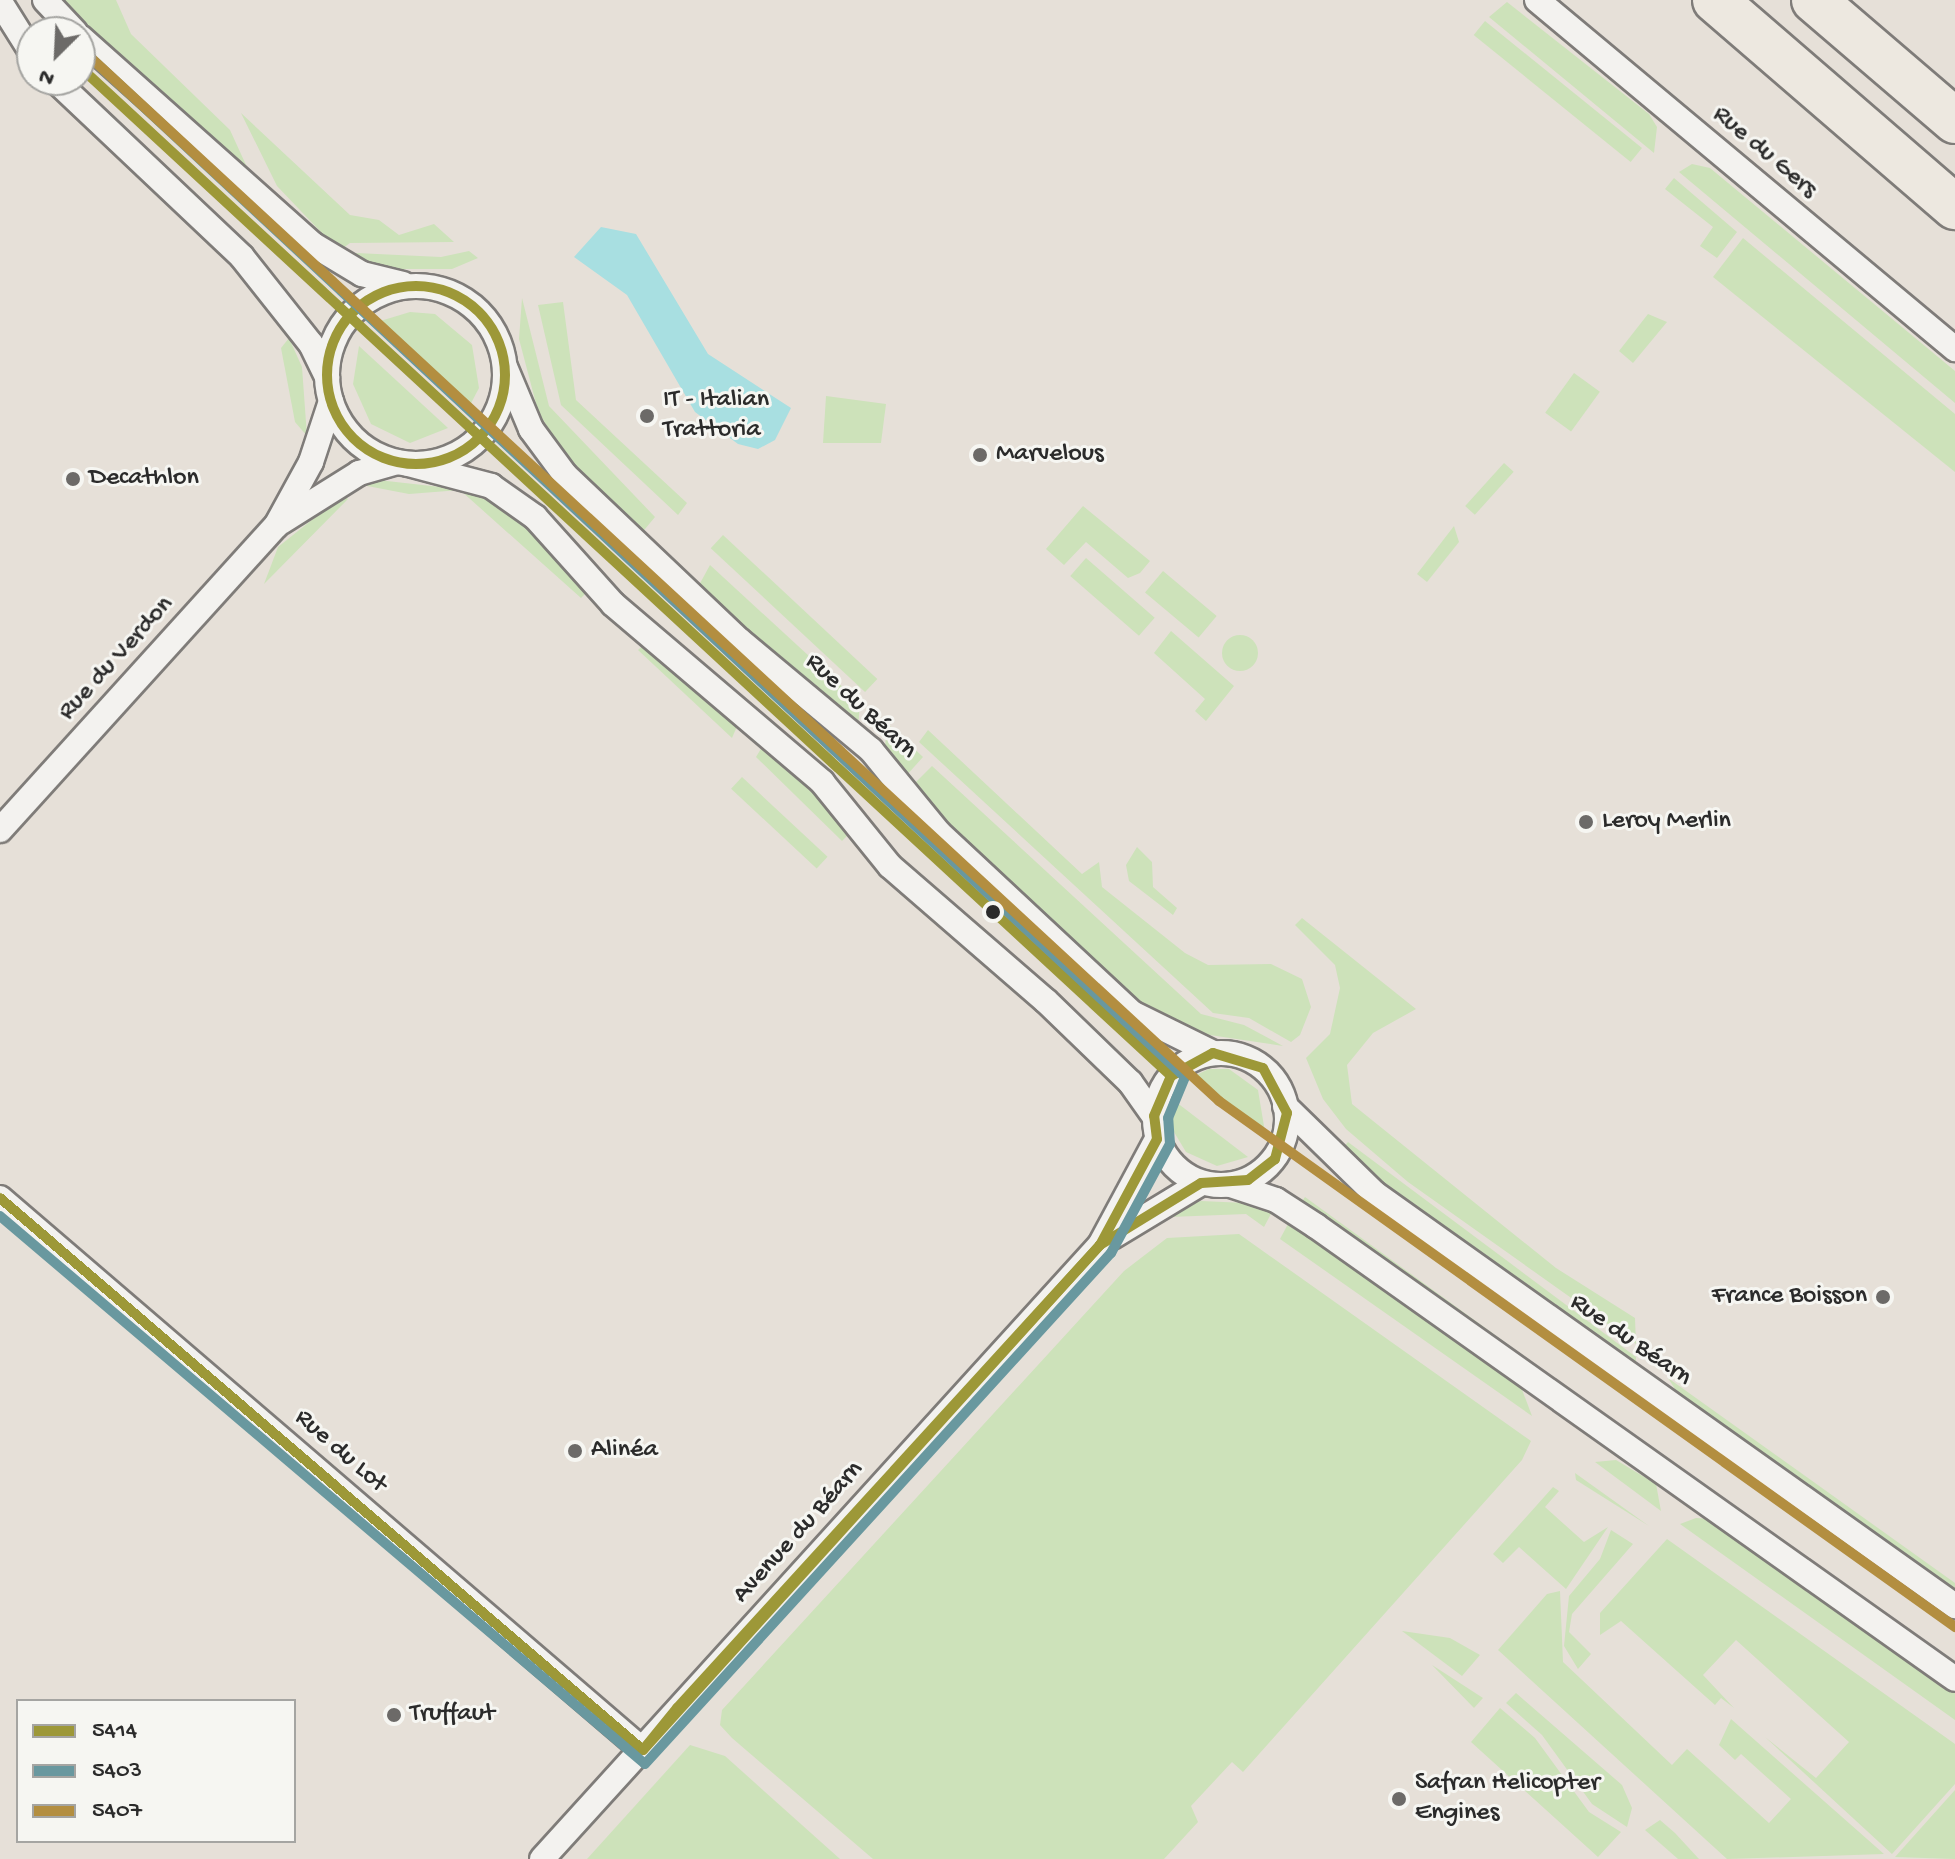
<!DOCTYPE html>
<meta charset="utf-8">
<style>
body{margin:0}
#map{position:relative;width:1955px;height:1859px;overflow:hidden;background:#e6e0d8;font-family:"Gochi Hand",sans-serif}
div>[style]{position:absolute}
.green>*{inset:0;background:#cde2ba;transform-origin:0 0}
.round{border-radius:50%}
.water>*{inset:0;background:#a8dfe1}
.roads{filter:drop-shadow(2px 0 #7f7c79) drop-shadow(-2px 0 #7f7c79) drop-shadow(0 2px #7f7c79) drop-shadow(0 -2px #7f7c79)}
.street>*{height:24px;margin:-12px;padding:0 12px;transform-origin:12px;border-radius:12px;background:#f3f2ef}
.street>.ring{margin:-12px;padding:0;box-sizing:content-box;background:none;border:24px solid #f3f2ef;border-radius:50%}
.highway>*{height:44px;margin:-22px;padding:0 22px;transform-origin:22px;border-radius:22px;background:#ede8e0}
.bus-1>*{height:10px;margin:-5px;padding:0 5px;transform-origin:5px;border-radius:5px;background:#9d9838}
.bus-1>.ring{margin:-5px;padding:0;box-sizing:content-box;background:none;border:10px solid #9d9838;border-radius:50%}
.bus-2>*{height:10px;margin:-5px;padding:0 5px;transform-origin:5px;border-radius:5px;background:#69989f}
.bus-3>*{height:10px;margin:-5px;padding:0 5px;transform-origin:5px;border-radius:5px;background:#b38e40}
.dots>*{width:22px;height:22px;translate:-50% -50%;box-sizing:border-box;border:4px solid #f6f6f2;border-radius:50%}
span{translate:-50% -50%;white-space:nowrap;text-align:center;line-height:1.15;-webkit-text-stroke:6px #f6f6f2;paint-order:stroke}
.street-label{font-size:26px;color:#2b2b2b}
.poi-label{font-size:26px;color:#2b2b2b}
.left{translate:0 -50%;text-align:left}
.right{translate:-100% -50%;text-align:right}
.legend{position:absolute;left:16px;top:1699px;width:280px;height:144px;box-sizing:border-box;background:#f6f6f2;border:2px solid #a5a5a2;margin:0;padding:10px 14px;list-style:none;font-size:24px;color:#2b2b2b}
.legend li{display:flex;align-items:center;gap:16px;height:40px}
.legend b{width:40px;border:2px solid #a5a5a2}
.north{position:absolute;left:16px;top:16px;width:80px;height:80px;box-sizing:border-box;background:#f6f6f2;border:2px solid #a5a5a2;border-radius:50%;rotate:204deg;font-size:22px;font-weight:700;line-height:32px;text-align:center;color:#2b2b2b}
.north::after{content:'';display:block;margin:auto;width:28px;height:36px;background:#6c6a68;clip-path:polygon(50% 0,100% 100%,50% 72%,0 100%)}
</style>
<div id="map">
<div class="green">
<div style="clip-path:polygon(56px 0,116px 0,131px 34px,230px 130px,258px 191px)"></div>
<div style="clip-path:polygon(1507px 2px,1649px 114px,1657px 127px,1654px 153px,1489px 17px)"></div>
<div style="left:1485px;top:21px;width:202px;height:18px;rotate:39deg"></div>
<div style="clip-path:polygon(241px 113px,350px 215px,379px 220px,399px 235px,434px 224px,454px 242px,350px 243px,339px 251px,277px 186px)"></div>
<div style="clip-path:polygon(1692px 164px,1710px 168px,1955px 371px,1955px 403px,1679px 172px)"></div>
<div style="clip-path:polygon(1674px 178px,1737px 232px,1717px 258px,1700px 246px,1713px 227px,1665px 189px)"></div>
<div style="clip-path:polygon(1743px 238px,1955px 414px,1955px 472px,1713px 277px)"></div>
<div style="clip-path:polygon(469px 251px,478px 258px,452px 269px,382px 269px,352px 259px,356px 253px,441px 257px)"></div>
<div style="clip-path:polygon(522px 298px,549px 406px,655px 517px,640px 535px,558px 446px,538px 411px,519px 339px)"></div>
<div style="clip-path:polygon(563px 302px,576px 400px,687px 503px,678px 515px,561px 405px,538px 305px)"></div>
<div style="clip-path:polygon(410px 312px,435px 314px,472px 345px,479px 388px,469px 407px,377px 322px)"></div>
<div style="clip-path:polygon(1648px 314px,1667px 322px,1633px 363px,1619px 351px)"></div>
<div style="clip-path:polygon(289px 338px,302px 367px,307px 436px,295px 422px,281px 348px)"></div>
<div style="clip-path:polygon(359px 346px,448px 428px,410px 443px,371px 424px,353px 384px)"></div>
<div style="left:1574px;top:373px;width:32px;height:49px;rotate:36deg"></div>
<div style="clip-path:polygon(826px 396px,886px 404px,881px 443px,823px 443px)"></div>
<div style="left:1504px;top:463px;width:13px;height:58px;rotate:42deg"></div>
<div style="clip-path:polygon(378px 480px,476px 491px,523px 516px,589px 590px,581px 598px,460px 490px,409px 494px,362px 485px)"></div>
<div style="clip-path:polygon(343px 495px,348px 499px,264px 584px,278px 547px)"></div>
<div style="clip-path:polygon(1083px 506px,1150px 561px,1140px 573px,1128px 578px,1086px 542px,1064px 565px,1046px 549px)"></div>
<div style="clip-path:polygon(1454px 526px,1459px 542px,1427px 582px,1417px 574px)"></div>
<div style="left:723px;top:535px;width:211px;height:18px;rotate:43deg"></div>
<div style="left:1086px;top:558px;width:91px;height:24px;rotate:41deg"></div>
<div style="clip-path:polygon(710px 565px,860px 703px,858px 728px,698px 587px)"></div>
<div style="left:1163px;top:571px;width:70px;height:28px;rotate:40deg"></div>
<div style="clip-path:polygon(1171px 631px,1234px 686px,1206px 721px,1195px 711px,1205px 699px,1154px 653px)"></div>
<div class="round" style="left:1222px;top:635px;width:36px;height:36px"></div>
<div style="clip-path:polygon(647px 642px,738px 724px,732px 738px,638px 650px)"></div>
<div style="clip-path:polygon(888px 724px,923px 757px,906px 776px,885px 745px)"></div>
<div style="clip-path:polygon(928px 730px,1082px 874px,1099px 862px,1102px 887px,1185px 953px,1208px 965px,1271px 964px,1302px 979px,1311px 1007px,1300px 1035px,1291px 1042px,1249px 1018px,1213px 1013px,919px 742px)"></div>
<div style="clip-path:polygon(765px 742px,852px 831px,842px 841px,756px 757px)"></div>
<div style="clip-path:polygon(932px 766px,1201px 1014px,1244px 1025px,1283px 1046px,1203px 1034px,1139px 1006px,943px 823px,915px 783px)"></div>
<div style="left:742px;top:777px;width:117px;height:16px;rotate:43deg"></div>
<div style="clip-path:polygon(1137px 847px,1152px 862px,1153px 887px,1177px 908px,1173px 915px,1129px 881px,1126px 865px)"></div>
<div style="clip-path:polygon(1302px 918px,1416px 1009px,1373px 1033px,1347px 1065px,1352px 1104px,1556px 1268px,1635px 1318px,1636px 1344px,1408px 1182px,1346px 1129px,1323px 1099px,1306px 1058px,1330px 1034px,1340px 988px,1335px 965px,1295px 925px)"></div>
<div style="clip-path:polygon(1209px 1069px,1229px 1069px,1258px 1090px,1265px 1132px,1194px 1076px)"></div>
<div style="clip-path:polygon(1172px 1099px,1248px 1157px,1217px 1166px,1186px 1152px,1171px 1127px)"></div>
<div style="clip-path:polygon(1348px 1142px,1636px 1357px,1636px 1369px,1380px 1180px,1343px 1148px)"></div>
<div style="left:1305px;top:1197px;width:799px;height:11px;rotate:36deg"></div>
<div style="clip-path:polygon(1201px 1201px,1246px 1203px,1272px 1212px,1264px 1227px,1246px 1214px,1170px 1217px,1167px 1211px)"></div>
<div style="clip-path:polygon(1289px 1222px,1518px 1379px,1532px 1416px,1280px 1239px)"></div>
<div style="clip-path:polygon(1239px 1234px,1531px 1441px,1522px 1460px,1243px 1772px,1232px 1762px,1191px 1806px,1198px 1822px,1164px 1859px,873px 1859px,732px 1738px,720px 1725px,722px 1710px,1124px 1271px,1167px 1238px)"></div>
<div style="clip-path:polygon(1503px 1305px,1522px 1309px,1955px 1614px,1955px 1627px)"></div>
<div style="clip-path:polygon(1668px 1378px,1955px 1583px,1955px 1597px,1682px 1400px)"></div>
<div style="clip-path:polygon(1616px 1460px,1656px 1484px,1661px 1511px,1595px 1462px)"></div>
<div style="clip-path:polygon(1575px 1473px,1649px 1526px,1576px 1480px)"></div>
<div style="clip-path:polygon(1553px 1487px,1559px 1491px,1545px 1507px,1584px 1542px,1608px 1527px,1566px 1589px,1519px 1547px,1503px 1563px,1493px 1554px)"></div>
<div style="clip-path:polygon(1696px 1518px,1712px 1519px,1955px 1689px,1955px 1720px,1680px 1524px)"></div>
<div style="clip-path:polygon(1611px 1530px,1633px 1544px,1572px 1614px,1569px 1632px,1591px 1654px,1578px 1669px,1564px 1646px,1569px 1596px,1600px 1559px)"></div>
<div style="clip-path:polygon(1667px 1539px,1955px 1744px,1955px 1784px,1892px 1854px,1765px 1737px,1816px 1778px,1849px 1742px,1736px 1640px,1703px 1675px,1734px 1708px,1721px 1698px,1715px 1705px,1621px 1621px,1600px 1635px,1600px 1613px)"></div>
<div style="clip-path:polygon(1560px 1591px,1563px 1662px,1672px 1765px,1687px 1749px,1769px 1823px,1791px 1799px,1741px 1754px,1735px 1760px,1719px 1745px,1731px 1719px,1884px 1854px,1727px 1859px,1498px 1650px,1547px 1594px)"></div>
<div style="clip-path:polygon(1402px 1631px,1450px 1638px,1480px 1655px,1462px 1676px)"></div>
<div style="clip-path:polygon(1432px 1665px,1483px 1698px,1474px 1708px)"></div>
<div style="clip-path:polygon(1516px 1693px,1622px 1785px,1632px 1808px,1627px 1827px,1592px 1804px,1542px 1735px,1506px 1703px)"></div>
<div style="clip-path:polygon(1500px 1708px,1535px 1738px,1589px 1812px,1621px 1832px,1598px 1857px,1471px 1742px)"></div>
<div style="clip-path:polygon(690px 1745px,725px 1756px,840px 1859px,587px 1859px)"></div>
<div style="clip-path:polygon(1955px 1790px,1955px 1859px,1895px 1857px)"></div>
<div style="clip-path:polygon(1660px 1820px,1675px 1833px,1699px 1859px,1678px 1859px,1645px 1830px)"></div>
</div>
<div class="water">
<div style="clip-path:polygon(601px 227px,636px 234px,708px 354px,791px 408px,775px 440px,758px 449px,738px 444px,695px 412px,627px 295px,574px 257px)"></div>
</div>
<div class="roads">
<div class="street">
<div style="left:45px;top:0;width:44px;rotate:46.8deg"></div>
<div style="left:1537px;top:0;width:545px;rotate:39.86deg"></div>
<div style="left:0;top:2px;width:60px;rotate:57.9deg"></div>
<div style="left:80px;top:37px;width:311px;rotate:41.7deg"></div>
<div style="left:312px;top:244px;width:58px;rotate:31deg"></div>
<div style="left:362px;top:274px;width:42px;rotate:13.7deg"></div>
<div style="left:55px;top:80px;width:257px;rotate:43.4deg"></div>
<div style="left:242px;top:257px;width:111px;rotate:51.6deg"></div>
<div style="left:311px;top:344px;width:37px;rotate:64deg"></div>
<div class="ring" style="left:327px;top:286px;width:154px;height:154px"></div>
<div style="left:505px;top:367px;width:67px;rotate:67.2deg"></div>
<div style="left:531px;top:429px;width:57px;rotate:53.5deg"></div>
<div style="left:565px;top:475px;width:240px;rotate:43.5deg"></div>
<div style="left:739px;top:640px;width:172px;rotate:39.8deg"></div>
<div style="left:871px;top:750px;width:107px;rotate:50.7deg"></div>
<div style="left:939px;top:833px;width:264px;rotate:43deg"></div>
<div style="left:1132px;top:1013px;width:90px;rotate:26.3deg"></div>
<div style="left:408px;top:464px;width:86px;rotate:14.8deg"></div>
<div style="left:491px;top:486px;width:54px;rotate:35.2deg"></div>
<div style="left:535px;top:517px;width:117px;rotate:48.1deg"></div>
<div style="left:613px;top:604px;width:275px;rotate:40.4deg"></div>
<div style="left:822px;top:782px;width:108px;rotate:51deg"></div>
<div style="left:890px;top:866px;width:206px;rotate:40.9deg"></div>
<div style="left:1046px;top:1001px;width:117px;rotate:44deg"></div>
<div style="left:1130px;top:1082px;width:42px;rotate:54.8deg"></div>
<div style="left:281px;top:522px;width:92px;rotate:-32.1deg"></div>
<div style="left:359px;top:473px;width:40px;rotate:-16deg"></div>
<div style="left:0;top:830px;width:411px;rotate:-47.8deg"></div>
<div style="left:276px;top:526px;width:73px;rotate:-61.3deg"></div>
<div style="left:311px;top:462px;width:64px;rotate:-71.8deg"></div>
<div class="ring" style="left:1155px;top:1053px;width:108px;height:108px"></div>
<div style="left:1285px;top:1106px;width:124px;rotate:44.3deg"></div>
<div style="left:1374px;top:1193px;width:713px;rotate:35.41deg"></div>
<div style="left:1231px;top:1185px;width:47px;rotate:18.4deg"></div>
<div style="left:1276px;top:1200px;width:48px;rotate:33deg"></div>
<div style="left:1316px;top:1226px;width:783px;rotate:35.33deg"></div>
<div style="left:0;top:1198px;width:847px;rotate:40.65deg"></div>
<div style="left:1112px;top:1237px;width:104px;rotate:-31.2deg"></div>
<div style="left:542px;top:1859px;width:830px;rotate:-47.74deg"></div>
<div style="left:1100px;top:1245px;width:120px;rotate:-61.7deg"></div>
</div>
<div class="highway">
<div style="left:1715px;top:0;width:317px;rotate:40.8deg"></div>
<div style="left:1814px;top:0;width:186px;rotate:40.6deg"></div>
</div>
</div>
<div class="bus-1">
<div style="left:80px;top:67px;width:1486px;rotate:42.76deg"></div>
<div class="ring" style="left:327px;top:286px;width:168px;height:168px"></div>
<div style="left:1213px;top:1053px;width:52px;rotate:16.7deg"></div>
<div style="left:1263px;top:1068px;width:51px;rotate:61.9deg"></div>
<div style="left:1287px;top:1113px;width:48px;rotate:104.6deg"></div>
<div style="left:1275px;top:1159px;width:34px;rotate:142deg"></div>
<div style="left:1248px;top:1180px;width:47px;rotate:176.3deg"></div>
<div style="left:1201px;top:1183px;width:119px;rotate:148.5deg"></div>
<div style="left:1100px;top:1245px;width:120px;rotate:-61.7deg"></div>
<div style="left:1157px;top:1139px;width:23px;rotate:-97deg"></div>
<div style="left:1154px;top:1116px;width:43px;rotate:-67deg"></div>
<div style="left:1171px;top:1076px;width:48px;rotate:-28.7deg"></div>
<div style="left:0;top:1198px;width:847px;rotate:40.65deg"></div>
<div style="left:1100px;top:1245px;width:681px;rotate:132.14deg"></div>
<div style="left:643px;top:1750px;width:54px;rotate:-51deg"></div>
<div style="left:677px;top:1708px;width:627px;rotate:-47.58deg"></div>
</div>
<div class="bus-2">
<div style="left:0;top:1216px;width:846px;rotate:40.35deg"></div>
<div style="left:645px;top:1764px;width:692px;rotate:-47.64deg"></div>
<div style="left:1111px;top:1253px;width:124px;rotate:-61.6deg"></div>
<div style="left:1170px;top:1144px;width:26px;rotate:-94deg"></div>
<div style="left:1168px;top:1118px;width:44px;rotate:-67.5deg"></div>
<div style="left:1185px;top:1077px;width:1496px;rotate:-137.03deg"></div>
</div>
<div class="bus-3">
<div style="left:90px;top:57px;width:1538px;rotate:42.76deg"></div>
<div style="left:1219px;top:1101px;width:905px;rotate:35.55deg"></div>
</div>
<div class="dots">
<div style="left:647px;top:416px;background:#6c6a68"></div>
<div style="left:980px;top:455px;background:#6c6a68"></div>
<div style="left:73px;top:479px;background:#6c6a68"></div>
<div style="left:1586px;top:822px;background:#6c6a68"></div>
<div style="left:993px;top:912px;background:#2b2b2b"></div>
<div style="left:1883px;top:1297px;background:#6c6a68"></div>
<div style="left:575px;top:1451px;background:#6c6a68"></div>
<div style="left:394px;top:1715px;background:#6c6a68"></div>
<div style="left:1399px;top:1799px;background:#6c6a68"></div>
</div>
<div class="street-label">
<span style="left:1764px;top:153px;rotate:40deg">Rue du Gers</span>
<span style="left:117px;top:659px;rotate:-48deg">Rue du Verdon</span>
<span style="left:860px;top:707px;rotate:43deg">Rue du Béarn</span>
<span style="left:1630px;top:1341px;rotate:35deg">Rue du Béarn</span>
<span style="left:340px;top:1452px;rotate:41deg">Rue du Lot</span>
<span style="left:799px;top:1533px;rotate:-48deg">Avenue du Béarn</span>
</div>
<div class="poi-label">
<span class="left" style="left:663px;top:416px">IT - Italian<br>Trattoria</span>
<span class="left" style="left:996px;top:455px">Marvelous</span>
<span class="left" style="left:89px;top:479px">Decathlon</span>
<span class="left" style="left:1602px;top:822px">Leroy Merlin</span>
<span class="right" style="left:1867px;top:1297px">France Boisson</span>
<span class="left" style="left:591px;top:1451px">Alinéa</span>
<span class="left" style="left:410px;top:1715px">Truffaut</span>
<span class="left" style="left:1415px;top:1799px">Safran Helicopter<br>Engines</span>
</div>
<ul class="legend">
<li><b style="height:10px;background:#9d9838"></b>5414</li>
<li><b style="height:10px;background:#69989f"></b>5403</li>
<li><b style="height:10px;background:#b38e40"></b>5407</li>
</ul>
<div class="north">N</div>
</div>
